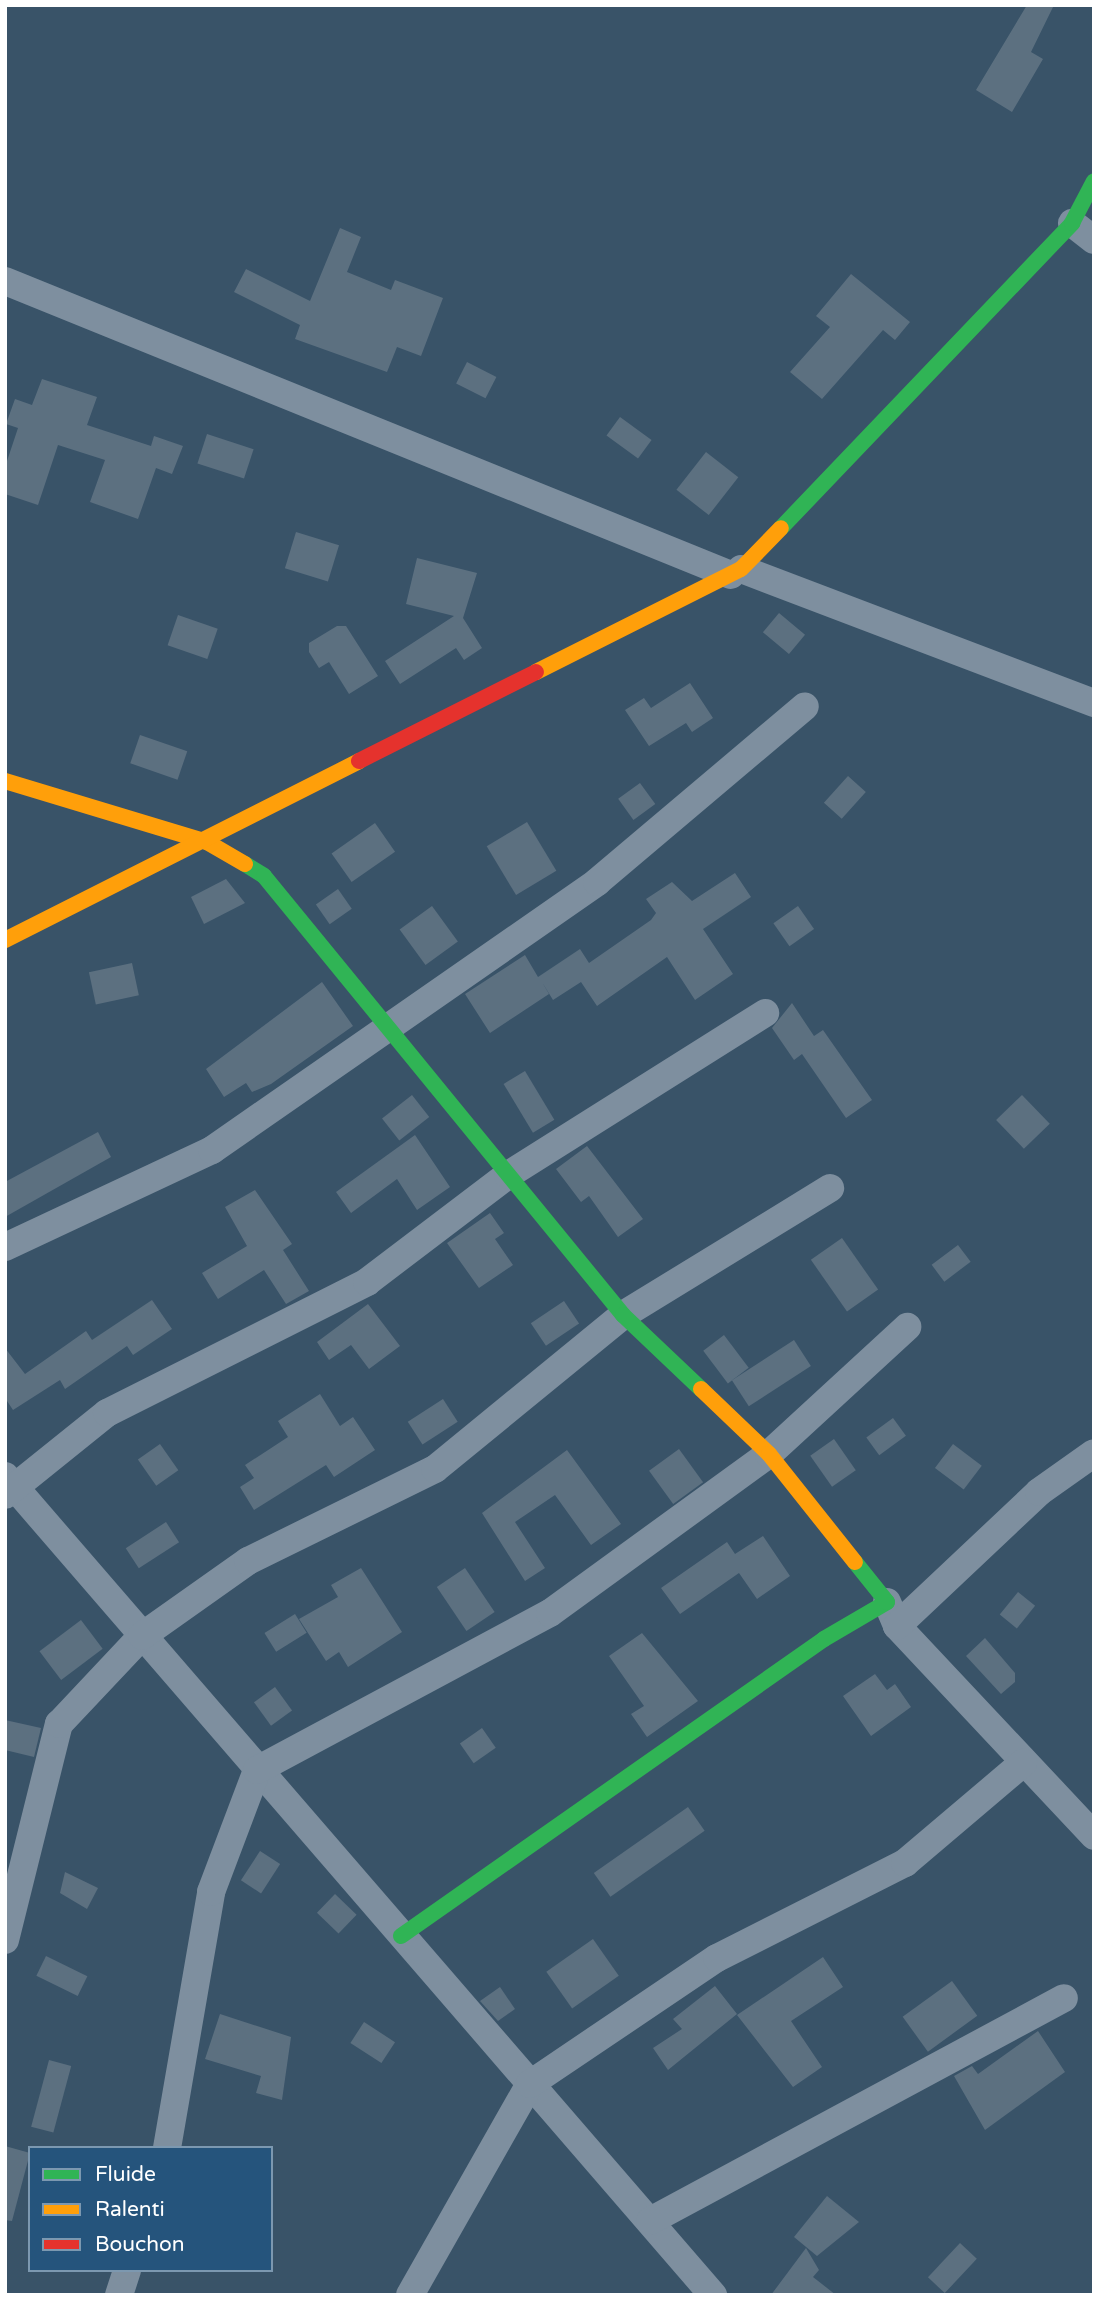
<!DOCTYPE html>
<style>
body{margin:0}
#map{position:relative;width:1099px;height:2300px;overflow:hidden;background:#395368;font-family:"Varela Round",sans-serif}
div>[style]{position:absolute}
.building>*{inset:0;background:#5c7080;transform-origin:0 0}
.street>*{height:28px;margin:-14px;padding:0 14px;transform-origin:14px;border-radius:14px;background:#7e8f9f}
.fast>*{height:16px;margin:-8px;padding:0 8px;transform-origin:8px;border-radius:8px;background:#30b455}
.slow>*{height:16px;margin:-8px;padding:0 8px;transform-origin:8px;border-radius:8px;background:#ff9f0a}
.jam>*{height:16px;margin:-8px;padding:0 8px;transform-origin:8px;border-radius:8px;background:#e5322d}
span{translate:-50% -50%;white-space:nowrap;text-align:center;line-height:1.15;-webkit-text-stroke:7px #25547c;paint-order:stroke}
.frame{position:absolute;inset:0;border:7px solid #fff;pointer-events:none}
.legend{position:absolute;left:28px;top:2146px;width:245px;height:126px;box-sizing:border-box;background:#25547c;border:2px solid #7c98b0;margin:0;padding:9px 12px;list-style:none;font-size:21px;color:#fff}
.legend li{display:flex;align-items:center;gap:14px;height:35px}
.legend b{width:35px;border:2px solid #7c98b0}
</style>
<div id="map">
<div class="building">
<div style="clip-path:polygon(1027px 5px,1054px 5px,1031px 52px,1043px 59px,1012px 112px,976px 90px)"></div>
<div style="clip-path:polygon(340px 228px,361px 237px,347px 272px,391px 290px,395px 280px,443px 298px,421px 356px,397px 347px,387px 372px,295px 339px,300px 325px,234px 292px,246px 269px,310px 301px)"></div>
<div style="clip-path:polygon(851px 274px,910px 322px,895px 340px,883px 330px,822px 399px,790px 372px,830px 327px,816px 316px)"></div>
<div style="left:467px;top:362px;width:33px;height:24px;rotate:27deg"></div>
<div style="clip-path:polygon(42px 379px,97px 397px,87px 425px,151px 446px,154px 436px,183px 446px,172px 474px,156px 468px,138px 519px,90px 502px,105px 460px,58px 445px,38px 505px,5px 494px,5px 467px,18px 428px,6px 424px,15px 399px,32px 405px)"></div>
<div style="left:620px;top:417px;width:39px;height:23px;rotate:36deg"></div>
<div style="left:207px;top:434px;width:49px;height:31px;rotate:18deg"></div>
<div style="left:706px;top:452px;width:41px;height:48px;rotate:38deg"></div>
<div style="left:296px;top:532px;width:45px;height:38px;rotate:17deg"></div>
<div style="clip-path:polygon(417px 558px,477px 573px,463px 618px,482px 648px,464px 660px,456px 648px,400px 684px,385px 661px,454px 616px,406px 604px)"></div>
<div style="left:779px;top:613px;width:34px;height:25px;rotate:40deg"></div>
<div style="left:178px;top:615px;width:42px;height:32px;rotate:19deg"></div>
<div style="clip-path:polygon(337px 626px,346px 626px,378px 676px,349px 694px,329px 662px,319px 668px,309px 652px,309px 643px)"></div>
<div style="clip-path:polygon(690px 683px,713px 718px,692px 732px,686px 723px,649px 746px,625px 710px,644px 698px,651px 708px)"></div>
<div style="left:140px;top:735px;width:50px;height:30px;rotate:19deg"></div>
<div style="left:848px;top:776px;width:24px;height:36px;rotate:42deg"></div>
<div style="left:640px;top:783px;width:26px;height:27px;rotate:54deg"></div>
<div style="left:527px;top:822px;width:57px;height:47px;rotate:59deg"></div>
<div style="left:375px;top:823px;width:35px;height:53px;rotate:55deg"></div>
<div style="clip-path:polygon(735px 873px,751px 897px,703px 929px,733px 974px,695px 1000px,667px 957px,597px 1006px,581px 982px,553px 1000px,542px 982px,549px 994px,490px 1033px,465px 994px,525px 955px,538px 977px,580px 949px,589px 963px,651px 920px,656px 913px,646px 899px,672px 882px,692px 901px)"></div>
<div style="clip-path:polygon(226px 879px,245px 903px,204px 924px,191px 897px)"></div>
<div style="left:338px;top:889px;width:24px;height:27px;rotate:55deg"></div>
<div style="left:432px;top:906px;width:44px;height:40px;rotate:54deg"></div>
<div style="left:798px;top:906px;width:28px;height:30px;rotate:55deg"></div>
<div style="left:132px;top:963px;width:33px;height:44px;rotate:78deg"></div>
<div style="clip-path:polygon(322px 982px,353px 1026px,271px 1084px,252px 1092px,246px 1083px,224px 1097px,206px 1069px)"></div>
<div style="clip-path:polygon(792px 1003px,814px 1036px,823px 1030px,872px 1100px,846px 1118px,802px 1054px,794px 1060px,772px 1028px)"></div>
<div style="left:525px;top:1071px;width:57px;height:25px;rotate:59deg"></div>
<div style="left:412px;top:1095px;width:28px;height:38px;rotate:52deg"></div>
<div style="left:1022px;top:1095px;width:40px;height:36px;rotate:46deg"></div>
<div style="clip-path:polygon(98px 1132px,111px 1157px,5px 1217px,5px 1182px)"></div>
<div style="clip-path:polygon(415px 1135px,450px 1187px,417px 1210px,397px 1179px,351px 1213px,336px 1192px)"></div>
<div style="clip-path:polygon(587px 1146px,643px 1219px,618px 1237px,589px 1196px,581px 1202px,556px 1169px)"></div>
<div style="clip-path:polygon(255px 1190px,292px 1244px,283px 1250px,309px 1291px,286px 1304px,264px 1270px,218px 1299px,202px 1273px,247px 1246px,225px 1207px)"></div>
<div style="clip-path:polygon(490px 1213px,504px 1233px,495px 1239px,513px 1265px,479px 1288px,447px 1243px)"></div>
<div style="left:842px;top:1238px;width:63px;height:38px;rotate:55deg"></div>
<div style="left:958px;top:1245px;width:21px;height:33px;rotate:53deg"></div>
<div style="clip-path:polygon(152px 1300px,172px 1329px,133px 1355px,127px 1346px,65px 1389px,60px 1380px,13px 1410px,5px 1398px,5px 1348px,25px 1374px,86px 1331px,92px 1340px)"></div>
<div style="left:564px;top:1301px;width:27px;height:40px;rotate:56deg"></div>
<div style="clip-path:polygon(368px 1304px,400px 1346px,369px 1369px,351px 1345px,329px 1360px,317px 1342px)"></div>
<div style="left:724px;top:1335px;width:41px;height:26px;rotate:53deg"></div>
<div style="left:794px;top:1340px;width:31px;height:74px;rotate:57deg"></div>
<div style="clip-path:polygon(320px 1394px,340px 1426px,353px 1417px,375px 1450px,334px 1477px,326px 1465px,254px 1510px,240px 1487px,254px 1478px,245px 1465px,288px 1437px,278px 1421px)"></div>
<div style="left:443px;top:1399px;width:27px;height:42px;rotate:57deg"></div>
<div style="left:893px;top:1418px;width:22px;height:33px;rotate:54deg"></div>
<div style="left:834px;top:1439px;width:38px;height:29px;rotate:55deg"></div>
<div style="left:160px;top:1444px;width:32px;height:27px;rotate:55deg"></div>
<div style="left:953px;top:1444px;width:36px;height:30px;rotate:37deg"></div>
<div style="left:679px;top:1449px;width:41px;height:37px;rotate:54deg"></div>
<div style="clip-path:polygon(567px 1450px,621px 1524px,591px 1545px,555px 1495px,515px 1522px,545px 1568px,525px 1581px,482px 1513px)"></div>
<div style="left:166px;top:1522px;width:24px;height:48px;rotate:57deg"></div>
<div style="clip-path:polygon(763px 1536px,790px 1576px,757px 1599px,739px 1573px,680px 1614px,661px 1588px,727px 1542px,735px 1554px)"></div>
<div style="clip-path:polygon(361px 1568px,402px 1632px,348px 1667px,339px 1652px,326px 1661px,299px 1619px,338px 1597px,331px 1585px)"></div>
<div style="left:465px;top:1568px;width:53px;height:34px;rotate:56deg"></div>
<div style="left:1018px;top:1592px;width:22px;height:29px;rotate:39deg"></div>
<div style="left:295px;top:1614px;width:22px;height:36px;rotate:58deg"></div>
<div style="left:81px;top:1620px;width:36px;height:52px;rotate:53deg"></div>
<div style="clip-path:polygon(642px 1633px,698px 1701px,647px 1737px,631px 1714px,644px 1706px,609px 1656px)"></div>
<div style="clip-path:polygon(985px 1638px,1015px 1673px,1015px 1682px,1001px 1694px,966px 1656px)"></div>
<div style="clip-path:polygon(875px 1674px,887px 1690px,895px 1684px,911px 1707px,871px 1736px,843px 1696px)"></div>
<div style="left:275px;top:1687px;width:29px;height:26px;rotate:54deg"></div>
<div style="clip-path:polygon(5px 1720px,41px 1728px,34px 1757px,5px 1750px)"></div>
<div style="left:482px;top:1728px;width:24px;height:27px;rotate:55deg"></div>
<div style="left:688px;top:1807px;width:29px;height:115px;rotate:55deg"></div>
<div style="left:260px;top:1851px;width:24px;height:35px;rotate:33deg"></div>
<div style="clip-path:polygon(65px 1872px,98px 1888px,87px 1909px,60px 1893px)"></div>
<div style="left:335px;top:1894px;width:30px;height:26px;rotate:44deg"></div>
<div style="left:593px;top:1939px;width:45px;height:57px;rotate:55deg"></div>
<div style="left:46px;top:1956px;width:46px;height:22px;rotate:26deg"></div>
<div style="clip-path:polygon(823px 1957px,843px 1987px,791px 2021px,822px 2067px,793px 2087px,737px 2015px)"></div>
<div style="left:952px;top:1981px;width:43px;height:61px;rotate:54deg"></div>
<div style="clip-path:polygon(715px 1986px,737px 2014px,668px 2070px,653px 2048px,682px 2029px,673px 2019px)"></div>
<div style="clip-path:polygon(500px 1987px,515px 2009px,498px 2021px,480px 2001px)"></div>
<div style="clip-path:polygon(220px 2014px,291px 2037px,282px 2100px,256px 2093px,261px 2076px,205px 2059px)"></div>
<div style="left:364px;top:2022px;width:37px;height:25px;rotate:33deg"></div>
<div style="clip-path:polygon(1038px 2031px,1065px 2072px,985px 2130px,954px 2076px,972px 2066px,978px 2074px)"></div>
<div style="left:49px;top:2060px;width:23px;height:69px;rotate:15deg"></div>
<div style="clip-path:polygon(5px 2146px,30px 2153px,12px 2221px,5px 2220px)"></div>
<div style="clip-path:polygon(827px 2196px,859px 2222px,817px 2256px,794px 2237px)"></div>
<div style="left:960px;top:2243px;width:23px;height:47px;rotate:43deg"></div>
<div style="clip-path:polygon(806px 2248px,819px 2270px,813px 2277px,836px 2295px,771px 2295px)"></div>
</div>
<div class="street">
<div style="left:1072px;top:223px;width:28px;rotate:38deg"></div>
<div style="left:5px;top:281px;width:783px;rotate:22.05deg"></div>
<div style="left:741px;top:569px;width:378px;rotate:20.8deg"></div>
<div style="left:5px;top:1247px;width:229px;rotate:-25.1deg"></div>
<div style="left:212px;top:1150px;width:469px;rotate:-34.8deg"></div>
<div style="left:597px;top:882px;width:272px;rotate:-40.2deg"></div>
<div style="left:5px;top:1476px;width:1083px;rotate:49.16deg"></div>
<div style="left:5px;top:1495px;width:131px;rotate:-38.8deg"></div>
<div style="left:107px;top:1413px;width:291px;rotate:-26.7deg"></div>
<div style="left:367px;top:1282px;width:177px;rotate:-37.2deg"></div>
<div style="left:508px;top:1175px;width:304px;rotate:-32.2deg"></div>
<div style="left:887px;top:1602px;width:26px;rotate:67deg"></div>
<div style="left:897px;top:1626px;width:288px;rotate:46.8deg"></div>
<div style="left:897px;top:1626px;width:195px;rotate:-43.3deg"></div>
<div style="left:1039px;top:1492px;width:67px;rotate:-35.3deg"></div>
<div style="left:5px;top:1940px;width:223px;rotate:-76deg"></div>
<div style="left:59px;top:1724px;width:121px;rotate:-46.7deg"></div>
<div style="left:142px;top:1636px;width:130px;rotate:-35.3deg"></div>
<div style="left:248px;top:1561px;width:208px;rotate:-26.2deg"></div>
<div style="left:435px;top:1469px;width:243px;rotate:-39.3deg"></div>
<div style="left:623px;top:1315px;width:243px;rotate:-31.5deg"></div>
<div style="left:167px;top:2148px;width:260px;rotate:-80.2deg"></div>
<div style="left:211px;top:1892px;width:130px;rotate:-69.3deg"></div>
<div style="left:257px;top:1770px;width:332px;rotate:-28.2deg"></div>
<div style="left:550px;top:1613px;width:271px;rotate:-36deg"></div>
<div style="left:769px;top:1454px;width:188px;rotate:-42.6deg"></div>
<div style="left:650px;top:2221px;width:470px;rotate:-28.3deg"></div>
<div style="left:119px;top:2295px;width:26px;rotate:-72deg"></div>
<div style="left:410px;top:2295px;width:243px;rotate:-60.4deg"></div>
<div style="left:530px;top:2084px;width:225px;rotate:-34deg"></div>
<div style="left:717px;top:1958px;width:211px;rotate:-26.8deg"></div>
<div style="left:905px;top:1863px;width:155px;rotate:-40.3deg"></div>
</div>
<div class="fast">
<div style="left:781px;top:528px;width:422px;rotate:-46.3deg"></div>
<div style="left:1072px;top:223px;width:47px;rotate:-62.4deg"></div>
<div style="left:245px;top:864px;width:22px;rotate:32deg"></div>
<div style="left:264px;top:876px;width:567px;rotate:50.72deg"></div>
<div style="left:623px;top:1315px;width:108px;rotate:43.5deg"></div>
<div style="left:401px;top:1936px;width:517px;rotate:-35.07deg"></div>
<div style="left:824px;top:1639px;width:73px;rotate:-30.4deg"></div>
<div style="left:887px;top:1602px;width:51px;rotate:-128.7deg"></div>
</div>
<div class="slow">
<div style="left:536px;top:672px;width:229px;rotate:-26.7deg"></div>
<div style="left:741px;top:569px;width:57px;rotate:-45.7deg"></div>
<div style="left:5px;top:781px;width:211px;rotate:16.8deg"></div>
<div style="left:207px;top:842px;width:44px;rotate:30.1deg"></div>
<div style="left:5px;top:940px;width:397px;rotate:-26.8deg"></div>
<div style="left:701px;top:1389px;width:94px;rotate:43.7deg"></div>
<div style="left:769px;top:1454px;width:138px;rotate:51.5deg"></div>
</div>
<div class="jam">
<div style="left:359px;top:761px;width:198px;rotate:-26.7deg"></div>
</div>
<div class="frame"></div>
<ul class="legend">
<li><b style="height:9px;background:#30b455"></b>Fluide</li>
<li><b style="height:9px;background:#ff9f0a"></b>Ralenti</li>
<li><b style="height:9px;background:#e5322d"></b>Bouchon</li>
</ul>
</div>
